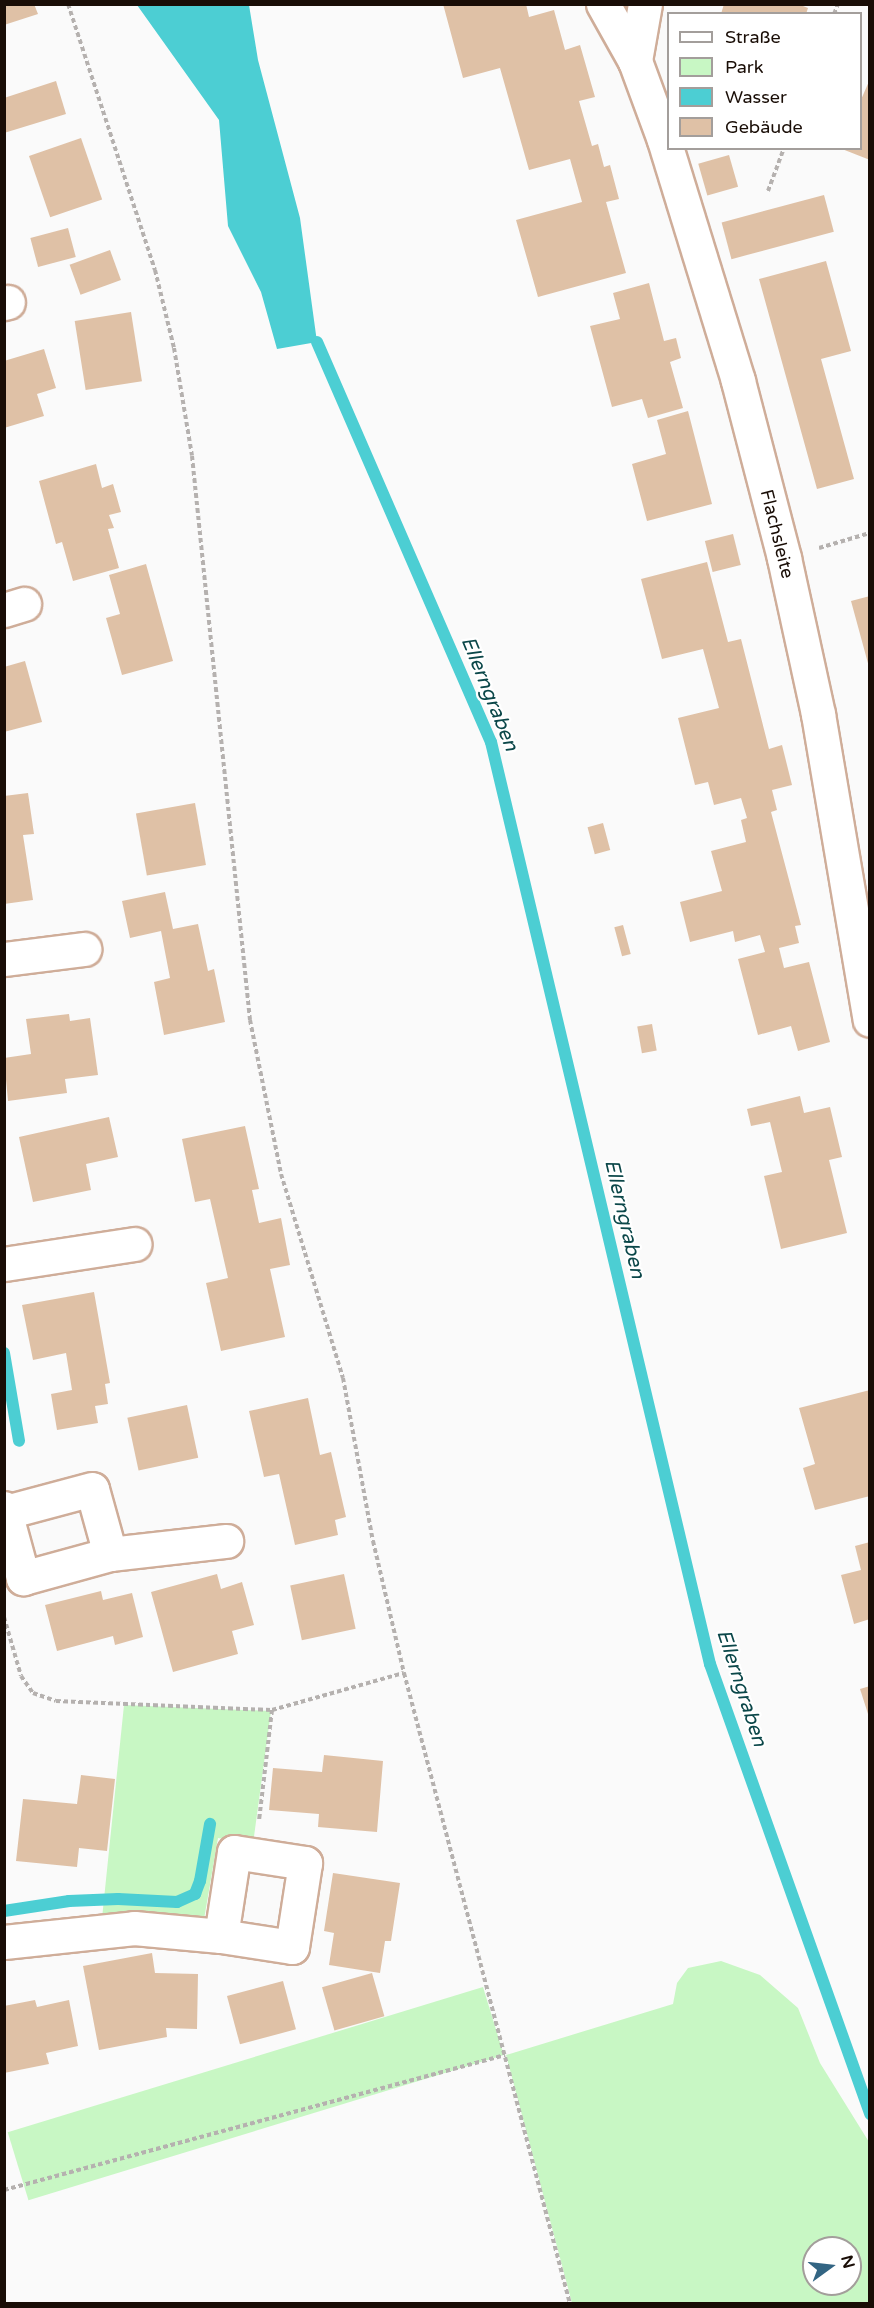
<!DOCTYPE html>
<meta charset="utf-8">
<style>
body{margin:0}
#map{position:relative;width:874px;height:2308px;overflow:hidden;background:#fafafa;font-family:"Varela Round",sans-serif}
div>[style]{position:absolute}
.green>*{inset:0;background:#c8f7c4;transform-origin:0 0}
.water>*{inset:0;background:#4cced3}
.stream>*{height:12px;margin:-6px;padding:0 6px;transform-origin:6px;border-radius:6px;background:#4cced3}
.building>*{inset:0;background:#dfc1a6;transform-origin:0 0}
.path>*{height:4px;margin-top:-2px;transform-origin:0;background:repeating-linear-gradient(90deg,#b5b1af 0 4.5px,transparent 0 7.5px)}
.roads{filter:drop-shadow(2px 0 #cfad99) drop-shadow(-2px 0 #cfad99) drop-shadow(0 2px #cfad99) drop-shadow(0 -2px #cfad99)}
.minor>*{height:33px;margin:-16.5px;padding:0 16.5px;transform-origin:16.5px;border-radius:16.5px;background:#fff}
span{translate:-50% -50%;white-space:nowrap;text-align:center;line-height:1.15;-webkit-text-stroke:4.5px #fff;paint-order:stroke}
.street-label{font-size:18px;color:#190d06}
.water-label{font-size:20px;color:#0b4749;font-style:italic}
.frame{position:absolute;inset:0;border:6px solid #190d06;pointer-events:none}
.legend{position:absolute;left:667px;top:12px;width:195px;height:138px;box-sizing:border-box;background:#fff;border:2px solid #a39e9b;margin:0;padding:8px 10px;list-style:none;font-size:18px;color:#190d06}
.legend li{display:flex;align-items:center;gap:12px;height:30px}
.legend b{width:30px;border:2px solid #a39e9b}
.north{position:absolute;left:802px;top:2236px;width:60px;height:60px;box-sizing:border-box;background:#fff;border:2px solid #a39e9b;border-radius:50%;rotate:75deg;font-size:16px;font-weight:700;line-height:24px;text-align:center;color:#190d06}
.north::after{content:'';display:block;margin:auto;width:21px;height:27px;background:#336583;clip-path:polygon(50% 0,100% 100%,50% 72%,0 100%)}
</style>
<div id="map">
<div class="green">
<div style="clip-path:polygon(124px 1705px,271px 1711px,253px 1844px,218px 1838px,202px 1931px,101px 1928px)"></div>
<div style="clip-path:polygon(evenodd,721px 1961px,760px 1975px,798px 2008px,820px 2063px,869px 2142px,869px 2303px,572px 2303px,506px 2055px,673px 2004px,677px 1983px,688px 1968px,721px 1961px,814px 2248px,850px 2248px,850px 2284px,814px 2284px,814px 2248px)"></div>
<div style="left:483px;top:1987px;width:71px;height:497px;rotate:73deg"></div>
</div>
<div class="water">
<div style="clip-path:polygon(137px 5px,249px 5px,258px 60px,300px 218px,317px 342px,277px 349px,261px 292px,228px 226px,219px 120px)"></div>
</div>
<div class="stream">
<div style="left:317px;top:342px;width:436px;rotate:66.5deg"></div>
<div style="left:491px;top:742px;width:948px;rotate:76.64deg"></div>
<div style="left:710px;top:1664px;width:478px;rotate:70.4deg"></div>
<div style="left:4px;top:1353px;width:89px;rotate:80.3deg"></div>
<div style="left:4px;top:1911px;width:66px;rotate:-8.7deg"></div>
<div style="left:69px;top:1901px;width:49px;rotate:-2.3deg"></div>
<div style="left:118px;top:1899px;width:59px;rotate:2.9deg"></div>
<div style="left:177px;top:1902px;width:20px;rotate:-24deg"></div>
<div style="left:195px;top:1894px;width:14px;rotate:-69deg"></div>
<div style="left:200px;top:1881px;width:58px;rotate:-80deg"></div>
</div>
<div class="building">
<div style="clip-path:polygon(4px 4px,34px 4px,38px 14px,4px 25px)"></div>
<div style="clip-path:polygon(443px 4px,526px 4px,529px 17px,554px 10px,565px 50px,580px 45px,595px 97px,579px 101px,592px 146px,598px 144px,604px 167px,610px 165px,619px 199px,606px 202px,626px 273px,538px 297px,516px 220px,582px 202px,570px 159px,529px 170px,500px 68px,463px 78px)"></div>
<div style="clip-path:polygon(724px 4px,798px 4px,808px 8px,806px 14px,721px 14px)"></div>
<div style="clip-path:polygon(870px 79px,870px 160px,842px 149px,860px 148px,860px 102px)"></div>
<div style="clip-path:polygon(56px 81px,66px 114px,4px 133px,4px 98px)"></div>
<div style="left:81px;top:138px;width:65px;height:55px;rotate:71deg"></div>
<div style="left:729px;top:155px;width:33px;height:32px;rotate:74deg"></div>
<div style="left:824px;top:195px;width:38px;height:106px;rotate:75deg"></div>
<div style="left:68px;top:228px;width:30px;height:39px;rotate:75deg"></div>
<div style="left:110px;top:250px;width:32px;height:43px;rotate:70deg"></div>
<div style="clip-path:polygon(826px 261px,851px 351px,821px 359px,854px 479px,817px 489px,759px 279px)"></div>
<div style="clip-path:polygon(649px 283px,664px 341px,676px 338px,681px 358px,670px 362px,683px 408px,648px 418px,642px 399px,612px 407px,590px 326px,620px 319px,613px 293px)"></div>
<div style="left:131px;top:312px;width:70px;height:57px;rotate:81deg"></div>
<div style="clip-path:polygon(44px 349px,56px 388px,37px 394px,44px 416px,4px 428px,4px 361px)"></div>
<div style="clip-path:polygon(688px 411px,712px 504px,647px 521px,632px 464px,666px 454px,657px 420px)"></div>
<div style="clip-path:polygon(96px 464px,102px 488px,113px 484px,121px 512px,109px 515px,114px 528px,108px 529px,119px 568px,73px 581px,62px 542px,56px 544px,39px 481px)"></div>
<div style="left:733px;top:534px;width:32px;height:29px;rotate:76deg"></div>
<div style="clip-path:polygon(707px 562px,728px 642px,741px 639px,769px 749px,782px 745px,792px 785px,772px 790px,777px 810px,771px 812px,801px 925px,795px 926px,799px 943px,779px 948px,784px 968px,809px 962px,830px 1042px,798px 1051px,791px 1026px,758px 1035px,738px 959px,765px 952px,760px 935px,735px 942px,733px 931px,690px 942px,680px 902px,722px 891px,711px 851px,746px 842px,741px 820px,747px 818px,741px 798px,714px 805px,708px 782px,695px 785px,678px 718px,719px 708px,703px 649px,662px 659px,641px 579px)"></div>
<div style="clip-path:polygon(146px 564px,173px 661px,122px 675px,106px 618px,120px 614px,109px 575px)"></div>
<div style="clip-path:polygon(870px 596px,870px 666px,869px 667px,851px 601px)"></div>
<div style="clip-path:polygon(25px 661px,42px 722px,4px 732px,4px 667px)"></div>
<div style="clip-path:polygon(28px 793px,34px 834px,23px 835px,33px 900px,4px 904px,4px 796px)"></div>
<div style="left:195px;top:803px;width:63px;height:60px;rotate:80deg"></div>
<div style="left:603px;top:823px;width:28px;height:16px;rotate:75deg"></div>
<div style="clip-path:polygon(165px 892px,173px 929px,198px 924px,208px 971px,214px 969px,225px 1022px,164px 1035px,154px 982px,170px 978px,161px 931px,130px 938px,122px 901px)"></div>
<div style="left:623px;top:925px;width:30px;height:9px;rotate:75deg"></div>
<div style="clip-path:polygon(69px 1014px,70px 1021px,90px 1018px,98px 1075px,65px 1079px,67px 1093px,8px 1101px,4px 1058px,31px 1054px,26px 1019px)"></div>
<div style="left:652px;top:1024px;width:27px;height:15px;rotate:80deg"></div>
<div style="clip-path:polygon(800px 1096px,804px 1113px,830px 1107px,842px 1157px,829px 1160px,847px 1233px,781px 1249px,764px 1176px,782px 1172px,770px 1122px,751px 1126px,747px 1109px)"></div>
<div style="clip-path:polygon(109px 1117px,118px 1157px,86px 1164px,91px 1190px,33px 1202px,19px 1137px)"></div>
<div style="clip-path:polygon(245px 1126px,259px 1189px,252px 1190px,259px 1223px,281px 1218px,290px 1265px,270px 1269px,285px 1337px,221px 1351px,206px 1283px,228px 1278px,210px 1199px,195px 1202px,182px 1139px)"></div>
<div style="clip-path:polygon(94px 1292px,110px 1383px,105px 1384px,108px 1404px,95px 1406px,98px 1423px,57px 1430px,51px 1394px,72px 1390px,66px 1353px,33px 1360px,22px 1305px)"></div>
<div style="clip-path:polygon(870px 1390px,870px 1496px,815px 1510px,803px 1468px,815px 1464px,799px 1408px)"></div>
<div style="clip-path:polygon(308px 1398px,320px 1455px,331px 1452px,346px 1517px,335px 1520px,338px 1535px,295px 1545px,279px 1474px,264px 1477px,249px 1411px)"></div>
<div style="left:187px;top:1405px;width:54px;height:61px;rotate:78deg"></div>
<div style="clip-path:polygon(870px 1542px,870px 1619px,854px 1624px,841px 1575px,861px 1570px,855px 1546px)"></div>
<div style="clip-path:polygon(217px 1574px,221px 1589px,242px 1582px,254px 1625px,232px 1631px,238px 1654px,173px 1672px,151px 1592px)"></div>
<div style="left:344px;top:1574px;width:56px;height:55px;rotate:78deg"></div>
<div style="clip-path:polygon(101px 1591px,103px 1600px,132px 1593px,143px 1637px,115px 1645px,113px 1636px,57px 1651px,45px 1605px)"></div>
<div style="clip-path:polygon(870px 1686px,870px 1717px,869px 1717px,860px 1689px)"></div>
<div style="clip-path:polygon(324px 1755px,383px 1761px,377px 1832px,318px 1827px,319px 1814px,269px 1810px,273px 1768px,322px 1772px)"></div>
<div style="clip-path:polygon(81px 1775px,115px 1779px,107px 1851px,79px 1848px,77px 1867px,16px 1861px,23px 1799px,77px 1804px)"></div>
<div style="clip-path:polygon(333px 1873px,400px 1883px,391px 1941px,385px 1941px,380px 1973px,329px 1965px,334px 1933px,324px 1931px)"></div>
<div style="clip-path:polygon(152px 1953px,155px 1973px,198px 1974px,197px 2029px,166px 2028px,167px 2037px,99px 2050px,83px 1966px)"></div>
<div style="left:372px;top:1973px;width:45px;height:52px;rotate:74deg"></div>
<div style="left:283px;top:1981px;width:50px;height:58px;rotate:75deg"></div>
<div style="clip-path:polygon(35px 2000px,37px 2007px,69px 2000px,78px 2046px,46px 2053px,49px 2064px,4px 2073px,4px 2006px)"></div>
</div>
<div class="path">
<div style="left:68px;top:4px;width:280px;rotate:71.9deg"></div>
<div style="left:155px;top:270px;width:80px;rotate:76.3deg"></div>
<div style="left:174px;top:348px;width:109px;rotate:80.5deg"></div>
<div style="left:192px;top:456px;width:567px;rotate:84.13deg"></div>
<div style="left:250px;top:1020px;width:157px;rotate:78.6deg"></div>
<div style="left:281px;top:1174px;width:213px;rotate:73.1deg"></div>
<div style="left:343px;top:1378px;width:166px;rotate:79.6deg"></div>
<div style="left:373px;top:1541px;width:136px;rotate:76.8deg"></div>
<div style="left:404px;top:1673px;width:652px;rotate:75.26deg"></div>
<div style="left:834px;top:14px;width:11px;rotate:-68deg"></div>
<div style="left:768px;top:191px;width:46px;rotate:-69.6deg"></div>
<div style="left:819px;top:548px;width:53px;rotate:-16.4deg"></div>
<div style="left:4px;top:1617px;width:61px;rotate:73.9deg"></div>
<div style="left:21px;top:1676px;width:21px;rotate:55deg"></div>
<div style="left:33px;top:1693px;width:24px;rotate:19deg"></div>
<div style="left:56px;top:1701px;width:216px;rotate:2.4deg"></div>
<div style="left:272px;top:1710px;width:112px;rotate:96.7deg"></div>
<div style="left:272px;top:1710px;width:137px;rotate:-15.7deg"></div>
<div style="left:4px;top:2190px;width:519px;rotate:-15.08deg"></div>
</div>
<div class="roads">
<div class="minor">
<div style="left:603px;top:4px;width:65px;rotate:60.7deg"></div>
<div style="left:645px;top:4px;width:58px;rotate:100deg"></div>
<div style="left:635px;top:61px;width:84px;rotate:69.8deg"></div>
<div style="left:664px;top:140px;width:252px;rotate:72.9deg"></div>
<div style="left:738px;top:381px;width:183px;rotate:75.4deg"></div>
<div style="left:784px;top:558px;width:160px;rotate:77.7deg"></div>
<div style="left:818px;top:714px;width:310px;rotate:80.4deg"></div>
<div style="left:4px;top:303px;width:4px;rotate:-14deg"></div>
<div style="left:4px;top:610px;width:21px;rotate:-17deg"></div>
<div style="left:4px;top:959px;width:81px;rotate:-7.1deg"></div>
<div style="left:4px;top:1264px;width:132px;rotate:-8.7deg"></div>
<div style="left:4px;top:1508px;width:73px;rotate:74.8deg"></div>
<div style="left:23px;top:1578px;width:90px;rotate:-15.4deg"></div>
<div style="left:110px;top:1554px;width:67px;rotate:-105.5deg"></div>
<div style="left:92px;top:1489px;width:89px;rotate:165deg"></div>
<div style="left:110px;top:1554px;width:117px;rotate:-6.4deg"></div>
<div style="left:234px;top:1852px;width:72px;rotate:8.8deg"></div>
<div style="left:305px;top:1863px;width:85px;rotate:98.8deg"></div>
<div style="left:292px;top:1947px;width:72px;rotate:-171.2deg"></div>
<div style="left:221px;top:1936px;width:85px;rotate:-81.2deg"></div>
<div style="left:4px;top:1942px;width:131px;rotate:-6.1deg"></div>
<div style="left:134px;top:1928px;width:87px;rotate:5.3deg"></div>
</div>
</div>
<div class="street-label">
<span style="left:777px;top:534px;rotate:76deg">Flachsleite</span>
</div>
<div class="water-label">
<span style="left:489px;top:694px;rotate:68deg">Ellerngraben</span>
<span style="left:624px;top:1219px;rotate:77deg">Ellerngraben</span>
<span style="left:741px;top:1688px;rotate:72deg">Ellerngraben</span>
</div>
<div class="frame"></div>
<ul class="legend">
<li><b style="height:8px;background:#fff"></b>Straße</li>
<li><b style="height:16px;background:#c8f7c4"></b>Park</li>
<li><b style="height:16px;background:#4cced3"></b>Wasser</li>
<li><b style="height:16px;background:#dfc1a6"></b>Gebäude</li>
</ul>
<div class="north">N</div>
</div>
